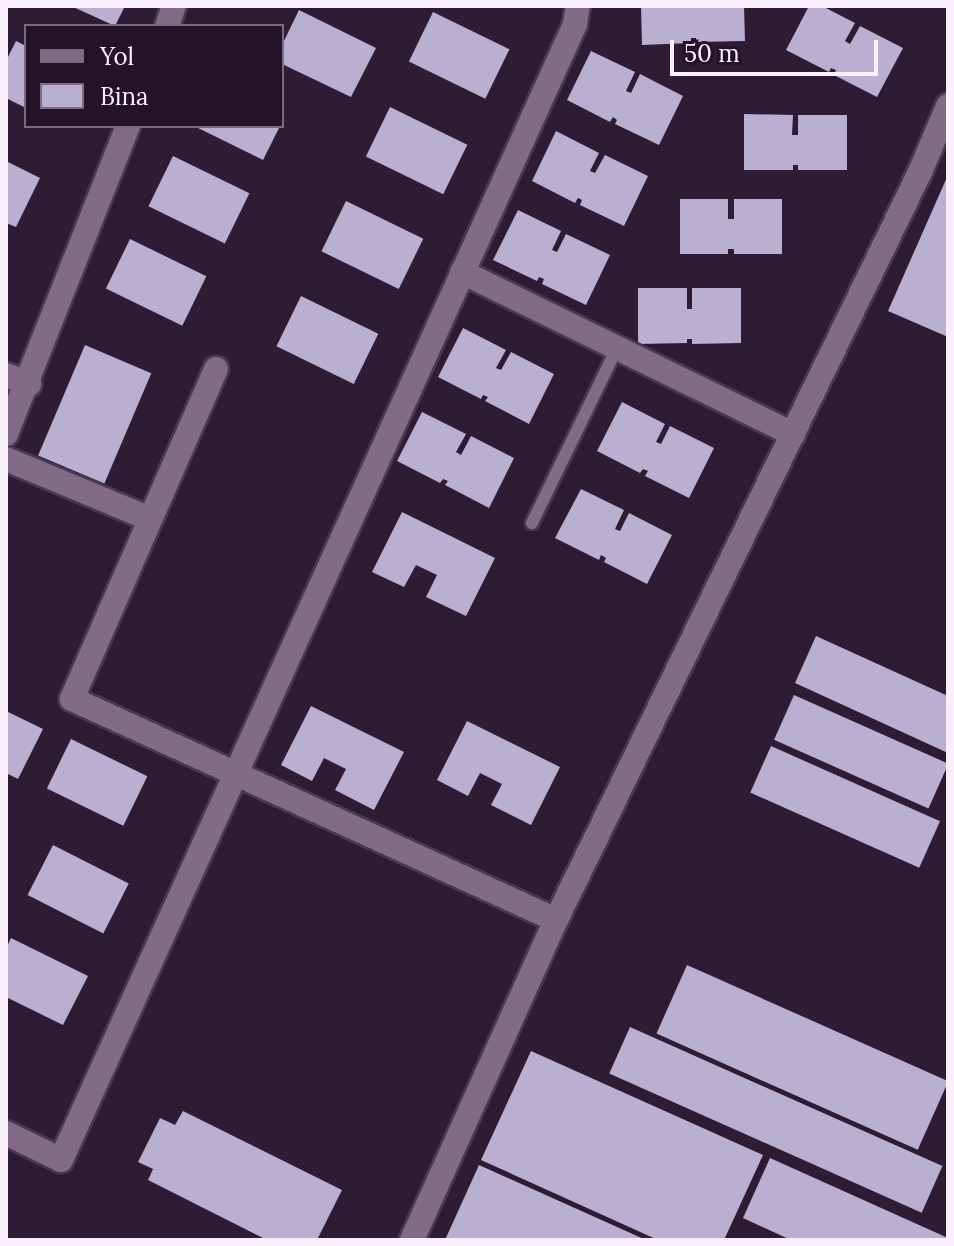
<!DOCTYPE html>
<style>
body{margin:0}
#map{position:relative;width:954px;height:1246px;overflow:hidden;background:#2e1c34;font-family:Lora,serif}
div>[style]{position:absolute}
.building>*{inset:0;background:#b9afd1;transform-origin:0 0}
.roads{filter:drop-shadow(2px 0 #48394d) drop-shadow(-2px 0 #48394d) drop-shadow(0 2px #48394d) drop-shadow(0 -2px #48394d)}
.lane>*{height:12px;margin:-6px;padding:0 6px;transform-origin:6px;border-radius:6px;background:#816b87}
.street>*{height:24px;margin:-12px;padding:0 12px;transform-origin:12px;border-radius:12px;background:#816b87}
span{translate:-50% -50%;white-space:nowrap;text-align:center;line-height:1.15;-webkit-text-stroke:8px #241229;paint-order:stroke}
.frame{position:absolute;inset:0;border:8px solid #faf0fd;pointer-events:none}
.legend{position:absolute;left:24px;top:24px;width:260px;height:104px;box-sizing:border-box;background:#241229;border:2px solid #7a6b7e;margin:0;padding:10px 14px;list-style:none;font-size:24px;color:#faf0fd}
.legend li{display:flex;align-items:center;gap:16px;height:40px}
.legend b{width:40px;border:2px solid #7a6b7e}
.scale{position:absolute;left:670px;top:40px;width:208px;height:36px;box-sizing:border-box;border:4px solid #faf0fd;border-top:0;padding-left:10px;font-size:24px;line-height:28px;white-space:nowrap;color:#faf0fd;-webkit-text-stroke:6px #241229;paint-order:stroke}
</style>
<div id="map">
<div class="building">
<div style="clip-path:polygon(71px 6px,125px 6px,115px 26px)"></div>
<div style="clip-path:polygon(641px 6px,744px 6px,745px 41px,696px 42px,696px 38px,691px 38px,691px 43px,642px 45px)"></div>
<div style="clip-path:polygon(809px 6px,822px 6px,855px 23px,845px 41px,850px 44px,860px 26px,903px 48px,877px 97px,834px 75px,836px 70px,831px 68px,829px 72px,786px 50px)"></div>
<div style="clip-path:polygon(299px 10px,376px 48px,351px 97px,282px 64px,282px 45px)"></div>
<div style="left:433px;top:12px;width:85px;height:55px;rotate:26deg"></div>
<div style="clip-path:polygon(16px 41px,26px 46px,26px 108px,6px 98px,6px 61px)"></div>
<div style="clip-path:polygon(591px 51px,635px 72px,626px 91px,631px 93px,640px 74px,683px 96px,659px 145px,615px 124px,617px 120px,613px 117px,610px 122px,567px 100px)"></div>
<div style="left:390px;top:107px;width:86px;height:55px;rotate:26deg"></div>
<div style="clip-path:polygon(744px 114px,793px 115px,792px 135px,798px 135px,798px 115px,847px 115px,847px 170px,798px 170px,798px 165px,793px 165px,793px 170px,744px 170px)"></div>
<div style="clip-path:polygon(194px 126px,280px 126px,263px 160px)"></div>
<div style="clip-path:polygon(556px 131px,599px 153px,590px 171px,595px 173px,605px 155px,648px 176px,624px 226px,580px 205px,582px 200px,578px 198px,575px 203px,532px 181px)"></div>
<div style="left:173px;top:156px;width:85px;height:56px;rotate:26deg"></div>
<div style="clip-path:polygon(6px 161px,40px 178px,16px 227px,6px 223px)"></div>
<div style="clip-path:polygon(948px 175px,948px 337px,888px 311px)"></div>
<div style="clip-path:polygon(680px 199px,728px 199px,728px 219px,734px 219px,734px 199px,782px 199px,782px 254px,734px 254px,734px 249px,728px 249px,728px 254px,680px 254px)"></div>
<div style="left:346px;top:201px;width:86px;height:56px;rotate:26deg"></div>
<div style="clip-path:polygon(518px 210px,561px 231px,552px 250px,557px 252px,566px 234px,610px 255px,586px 305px,542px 284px,544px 279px,539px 277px,537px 281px,493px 260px)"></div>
<div style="left:130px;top:239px;width:85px;height:55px;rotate:26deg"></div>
<div style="clip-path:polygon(638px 288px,687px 288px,687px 309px,692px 309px,692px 288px,741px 288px,741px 343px,692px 344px,692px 339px,687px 339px,687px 343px,638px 344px)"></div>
<div style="left:301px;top:296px;width:86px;height:56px;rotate:26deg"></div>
<div style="clip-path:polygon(463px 328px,506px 350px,496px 368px,501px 370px,511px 352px,554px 374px,529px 424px,485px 401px,488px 397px,483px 395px,481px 399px,438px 377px)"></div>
<div style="left:85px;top:345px;width:72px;height:120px;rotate:23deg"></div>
<div style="clip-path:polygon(622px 402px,665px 424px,656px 442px,661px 444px,670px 426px,714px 448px,689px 498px,645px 476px,648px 471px,643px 469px,640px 473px,597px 451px)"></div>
<div style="clip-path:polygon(422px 412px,466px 434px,456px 452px,461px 455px,471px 436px,514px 458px,489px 508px,445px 485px,448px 481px,443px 479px,440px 483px,397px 461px)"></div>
<div style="clip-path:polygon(581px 489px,624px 510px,615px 529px,620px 531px,629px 513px,672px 535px,647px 584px,604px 562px,606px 558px,601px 555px,599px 560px,555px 538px)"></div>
<div style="clip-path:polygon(402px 512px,495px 558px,466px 616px,426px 597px,437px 575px,416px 565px,404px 587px,372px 572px)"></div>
<div style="clip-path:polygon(816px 636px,948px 696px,948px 753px,795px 683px)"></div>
<div style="left:794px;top:695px;width:169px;height:49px;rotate:24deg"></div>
<div style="clip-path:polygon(311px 706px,404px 752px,374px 810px,335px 790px,346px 769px,324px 758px,312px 781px,281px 765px)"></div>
<div style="clip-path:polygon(6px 711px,43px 729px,18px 779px,6px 773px)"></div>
<div style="clip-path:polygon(467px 721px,560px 767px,531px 825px,491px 805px,502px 784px,480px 773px,468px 796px,437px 780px)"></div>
<div style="left:71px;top:739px;width:85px;height:55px;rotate:26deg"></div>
<div style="left:771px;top:746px;width:185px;height:51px;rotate:24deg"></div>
<div style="left:53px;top:845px;width:85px;height:56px;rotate:27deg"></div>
<div style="clip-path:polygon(11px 938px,88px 976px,63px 1025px,6px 997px,6px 949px)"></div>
<div style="left:687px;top:965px;width:286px;height:75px;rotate:24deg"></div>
<div style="left:630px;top:1027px;width:342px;height:51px;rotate:24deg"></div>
<div style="clip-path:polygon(531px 1051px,763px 1155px,724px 1240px,658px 1240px,481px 1160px)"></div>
<div style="clip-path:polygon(183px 1111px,342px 1190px,317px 1240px,267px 1240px,148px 1180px,153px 1169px,138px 1162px,160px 1118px,175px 1125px)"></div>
<div style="clip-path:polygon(770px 1158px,948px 1238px,948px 1240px,791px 1240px,743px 1218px)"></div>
<div style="clip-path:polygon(479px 1165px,646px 1240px,445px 1240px)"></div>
</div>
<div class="roads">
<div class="lane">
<div style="left:532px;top:523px;width:195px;rotate:-64.1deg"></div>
</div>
<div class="street">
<div style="left:167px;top:26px;width:21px;rotate:-71deg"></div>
<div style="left:462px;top:272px;width:369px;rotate:26.1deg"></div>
<div style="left:216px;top:369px;width:360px;rotate:113.6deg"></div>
<div style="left:72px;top:699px;width:532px;rotate:24.54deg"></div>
<div style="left:6px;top:375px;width:25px;rotate:21deg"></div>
<div style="left:6px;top:434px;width:331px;rotate:-68.4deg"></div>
<div style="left:6px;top:459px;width:156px;rotate:22.6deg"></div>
<div style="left:6px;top:1133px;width:61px;rotate:26.1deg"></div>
<div style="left:61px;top:1160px;width:1247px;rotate:-65.65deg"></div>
<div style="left:575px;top:24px;width:18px;rotate:-81deg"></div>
<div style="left:412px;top:1240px;width:351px;rotate:-65.8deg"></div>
<div style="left:556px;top:920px;width:832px;rotate:-64.05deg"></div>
<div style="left:920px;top:172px;width:72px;rotate:-67deg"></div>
</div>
</div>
<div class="frame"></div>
<ul class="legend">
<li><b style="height:10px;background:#816b87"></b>Yol</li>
<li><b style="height:22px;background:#b9afd1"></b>Bina</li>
</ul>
<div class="scale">50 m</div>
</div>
